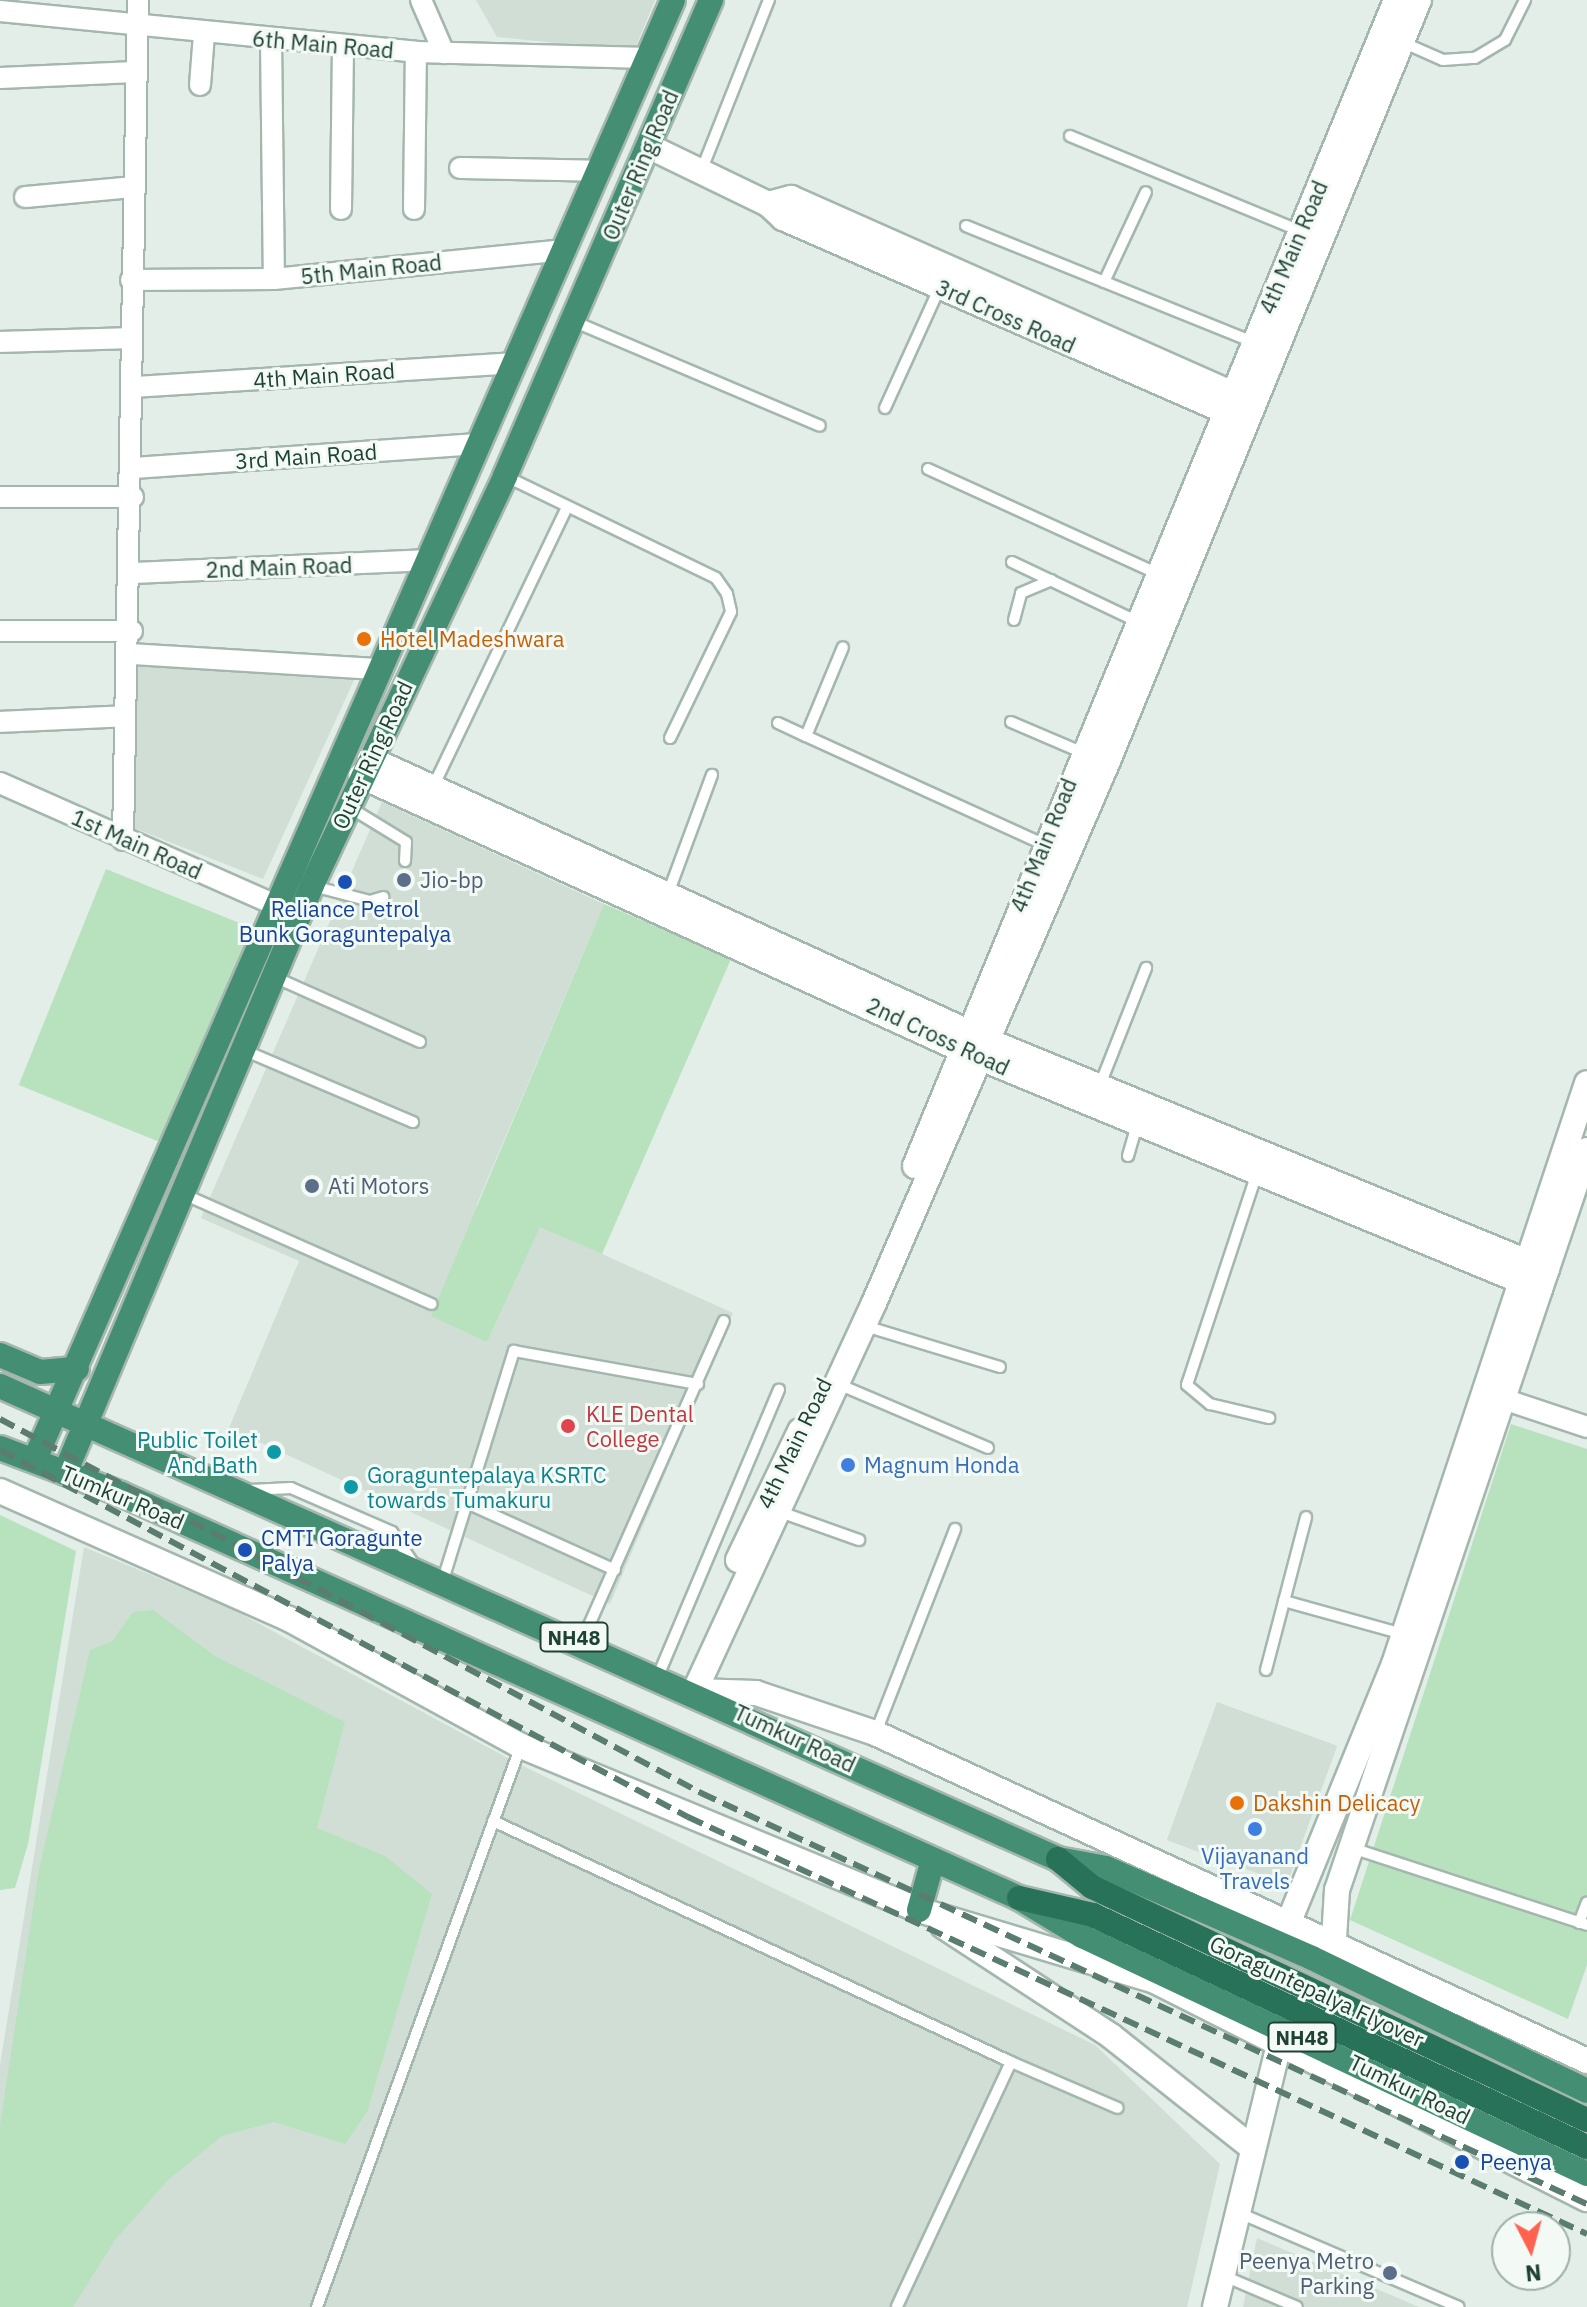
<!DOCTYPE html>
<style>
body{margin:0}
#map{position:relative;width:1587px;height:2307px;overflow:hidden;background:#e2eee7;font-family:"IBM Plex Sans",sans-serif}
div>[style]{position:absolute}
.built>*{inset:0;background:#d0ded6;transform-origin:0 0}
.green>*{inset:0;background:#b8e2be;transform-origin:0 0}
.roads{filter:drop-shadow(2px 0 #a4b7ae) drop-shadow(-2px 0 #a4b7ae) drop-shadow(0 2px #a4b7ae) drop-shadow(0 -2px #a4b7ae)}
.service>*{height:10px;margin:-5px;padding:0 5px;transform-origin:5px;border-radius:5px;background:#fff}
.minor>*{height:20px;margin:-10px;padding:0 10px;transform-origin:10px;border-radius:10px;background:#fff}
.tertiary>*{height:24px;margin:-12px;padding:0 12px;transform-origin:12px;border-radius:12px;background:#fff}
.trunk>*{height:24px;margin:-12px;padding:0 12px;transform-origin:12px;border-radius:12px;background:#448e73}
.motorway>*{height:24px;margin:-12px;padding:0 12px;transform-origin:12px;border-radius:12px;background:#277259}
.rail>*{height:6px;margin-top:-3px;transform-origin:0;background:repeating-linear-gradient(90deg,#5a7d6f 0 16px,transparent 0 24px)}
.dots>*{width:22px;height:22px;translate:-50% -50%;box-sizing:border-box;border:4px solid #f3faf6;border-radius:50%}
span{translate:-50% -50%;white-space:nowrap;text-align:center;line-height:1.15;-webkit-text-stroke:6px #f3faf6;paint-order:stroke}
.shield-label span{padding:2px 6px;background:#f3faf6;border:2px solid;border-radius:6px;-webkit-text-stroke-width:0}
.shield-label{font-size:20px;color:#1f4234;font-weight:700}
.street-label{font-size:22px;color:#1f4234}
.food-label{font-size:22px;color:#c56008}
.left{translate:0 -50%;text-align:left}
.service-label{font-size:22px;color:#4e5e75}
.right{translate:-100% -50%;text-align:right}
.transit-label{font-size:22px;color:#164399}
.health-label{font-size:22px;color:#be3a42}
.culture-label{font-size:22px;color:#0d838f}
.shop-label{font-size:22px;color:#366cbe}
.north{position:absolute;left:1491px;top:2211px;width:80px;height:80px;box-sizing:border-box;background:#f3faf6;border:2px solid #9eb0a8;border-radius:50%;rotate:174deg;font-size:22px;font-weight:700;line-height:32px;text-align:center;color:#1f4234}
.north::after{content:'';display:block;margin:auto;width:28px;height:36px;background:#ff634f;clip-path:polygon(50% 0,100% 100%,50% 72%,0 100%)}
</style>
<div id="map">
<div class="built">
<div style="clip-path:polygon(476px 0,655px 0,634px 51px,497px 37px)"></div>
<div style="clip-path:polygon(138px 664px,355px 678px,263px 879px,129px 826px)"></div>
<div style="clip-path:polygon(382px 802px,604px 904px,477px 1204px,487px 1342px,540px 1226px,733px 1313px,610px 1604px,229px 1428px,299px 1261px,201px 1218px)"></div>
<div style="clip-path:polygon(84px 1547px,230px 1608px,515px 1762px,1095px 2045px,1220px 2164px,1187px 2307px,0 2307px,0 2065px)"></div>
<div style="left:1217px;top:1702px;width:128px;height:147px;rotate:20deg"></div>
<div style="clip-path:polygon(1257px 2238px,1419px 2307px,1243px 2307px)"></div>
</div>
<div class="green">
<div style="left:106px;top:869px;width:158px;height:233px;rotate:22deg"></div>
<div style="clip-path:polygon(604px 904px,731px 959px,602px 1254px,540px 1227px,487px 1342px,431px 1316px)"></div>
<div style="clip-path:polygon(1511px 1424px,1587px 1449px,1587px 1965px,1568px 2019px,1350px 1920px)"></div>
<div style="clip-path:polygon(0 1515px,76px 1551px,28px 1844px,15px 1888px,0 1890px)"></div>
<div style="clip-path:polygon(153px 1610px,215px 1656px,345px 1722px,317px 1828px,385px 1856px,432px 1894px,367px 2112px,345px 2144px,274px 2122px,222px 2136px,168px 2180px,115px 2240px,73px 2307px,0 2307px,0 2125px,39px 1869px,90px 1650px,112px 1641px,133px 1612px)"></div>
</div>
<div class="roads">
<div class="service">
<div style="left:1402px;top:42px;width:45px;rotate:23.7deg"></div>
<div style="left:1443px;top:60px;width:32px;rotate:-4deg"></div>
<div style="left:1475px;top:58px;width:35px;rotate:-31deg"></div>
<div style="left:1505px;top:40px;width:45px;rotate:-63.4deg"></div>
<div style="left:1070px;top:136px;width:249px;rotate:22.4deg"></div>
<div style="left:702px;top:169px;width:182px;rotate:-68.4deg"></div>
<div style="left:966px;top:226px;width:310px;rotate:22deg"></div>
<div style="left:1104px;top:282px;width:99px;rotate:-65deg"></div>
<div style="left:573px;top:321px;width:268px;rotate:23deg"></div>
<div style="left:885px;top:408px;width:133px;rotate:-65.6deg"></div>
<div style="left:928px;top:469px;width:251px;rotate:24.5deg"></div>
<div style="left:505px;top:476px;width:234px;rotate:25.8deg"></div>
<div style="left:716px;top:578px;width:19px;rotate:55deg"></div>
<div style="left:727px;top:594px;width:18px;rotate:77deg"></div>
<div style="left:731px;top:612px;width:140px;rotate:115.8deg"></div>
<div style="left:1012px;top:562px;width:137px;rotate:25.4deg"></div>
<div style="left:1014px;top:620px;width:28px;rotate:-75deg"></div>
<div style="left:1021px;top:593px;width:33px;rotate:-23deg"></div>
<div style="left:1011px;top:722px;width:76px;rotate:23.2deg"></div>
<div style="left:778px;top:723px;width:31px;rotate:25deg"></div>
<div style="left:806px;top:736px;width:96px;rotate:-67.4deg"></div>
<div style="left:806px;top:736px;width:260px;rotate:24.5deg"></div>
<div style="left:433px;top:787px;width:305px;rotate:-64.4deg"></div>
<div style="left:349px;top:807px;width:67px;rotate:31.6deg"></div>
<div style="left:406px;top:842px;width:19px;rotate:93deg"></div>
<div style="left:313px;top:886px;width:59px;rotate:14.7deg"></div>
<div style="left:370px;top:901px;width:14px;rotate:-17deg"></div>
<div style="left:669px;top:891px;width:124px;rotate:-69.7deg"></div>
<div style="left:272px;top:976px;width:162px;rotate:24deg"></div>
<div style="left:241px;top:1049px;width:187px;rotate:23deg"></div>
<div style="left:1100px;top:1085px;width:126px;rotate:-68.5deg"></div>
<div style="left:1128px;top:1156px;width:33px;rotate:-74deg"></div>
<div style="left:1257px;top:1173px;width:223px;rotate:108.3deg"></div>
<div style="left:1187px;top:1385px;width:30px;rotate:40deg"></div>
<div style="left:1210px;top:1404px;width:61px;rotate:13.3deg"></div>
<div style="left:181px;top:1193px;width:274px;rotate:23.9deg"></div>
<div style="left:865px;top:1326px;width:141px;rotate:16.9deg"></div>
<div style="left:838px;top:1384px;width:163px;rotate:23.1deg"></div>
<div style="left:250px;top:1490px;width:41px;rotate:-2.8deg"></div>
<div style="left:291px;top:1488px;width:110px;rotate:23.5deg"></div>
<div style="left:392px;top:1532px;width:41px;rotate:55.9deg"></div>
<div style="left:469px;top:1504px;width:160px;rotate:24.3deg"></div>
<div style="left:780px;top:1512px;width:84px;rotate:19.5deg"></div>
<div style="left:443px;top:1580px;width:240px;rotate:-72.8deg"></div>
<div style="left:514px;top:1351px;width:187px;rotate:10.2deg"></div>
<div style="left:1284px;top:1601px;width:123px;rotate:15.5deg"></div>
<div style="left:582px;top:1641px;width:350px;rotate:-66.1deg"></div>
<div style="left:1266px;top:1670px;width:158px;rotate:-75.3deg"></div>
<div style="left:658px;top:1676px;width:311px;rotate:-67.1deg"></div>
<div style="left:876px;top:1732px;width:218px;rotate:-68.7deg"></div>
<div style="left:493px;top:1821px;width:571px;rotate:24.95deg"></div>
<div style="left:1011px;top:2062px;width:270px;rotate:115deg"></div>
<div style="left:1352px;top:1848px;width:247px;rotate:18.1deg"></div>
<div style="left:1579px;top:1923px;width:22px;rotate:-69deg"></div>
<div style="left:1011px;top:2062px;width:116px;rotate:23.3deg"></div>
<div style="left:1237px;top:2212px;width:241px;rotate:23.2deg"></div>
<div style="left:1224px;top:2276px;width:79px;rotate:23deg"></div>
<div style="left:317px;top:2307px;width:595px;rotate:-70.04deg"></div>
</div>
<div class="minor">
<div style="left:421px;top:0;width:58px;rotate:66.5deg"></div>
<div style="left:0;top:11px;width:418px;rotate:5.6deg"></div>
<div style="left:416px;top:52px;width:232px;rotate:1.5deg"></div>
<div style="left:271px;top:40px;width:239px;rotate:89.3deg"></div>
<div style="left:274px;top:279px;width:290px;rotate:-5.7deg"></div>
<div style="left:0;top:78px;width:135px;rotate:-2.5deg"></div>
<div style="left:200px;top:85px;width:51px;rotate:-85.5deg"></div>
<div style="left:460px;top:168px;width:138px;rotate:1.2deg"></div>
<div style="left:25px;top:197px;width:108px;rotate:-5.3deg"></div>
<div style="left:341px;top:209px;width:163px;rotate:-89.3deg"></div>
<div style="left:414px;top:209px;width:157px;rotate:-89.3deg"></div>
<div style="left:131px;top:280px;width:143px;rotate:-0.4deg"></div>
<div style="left:0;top:342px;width:132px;rotate:-1.7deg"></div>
<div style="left:134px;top:387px;width:381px;rotate:-3.6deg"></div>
<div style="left:133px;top:468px;width:346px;rotate:-4deg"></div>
<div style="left:0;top:497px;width:133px"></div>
<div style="left:132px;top:573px;width:294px;rotate:-2.5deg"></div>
<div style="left:0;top:631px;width:132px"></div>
<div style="left:131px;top:654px;width:248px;rotate:3.5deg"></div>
<div style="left:0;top:722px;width:125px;rotate:-2.7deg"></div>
<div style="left:0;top:783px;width:301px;rotate:23.9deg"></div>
<div style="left:123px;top:840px;width:840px;rotate:-88.98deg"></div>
<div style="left:1503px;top:1399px;width:89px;rotate:18.4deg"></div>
</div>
<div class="tertiary">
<div style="left:1419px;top:0;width:822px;rotate:112.23deg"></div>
<div style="left:1108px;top:761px;width:590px;rotate:113.35deg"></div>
<div style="left:874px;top:1303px;width:427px;rotate:114.8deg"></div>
<div style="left:695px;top:1691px;width:61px;rotate:1.9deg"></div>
<div style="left:756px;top:1693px;width:126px;rotate:18.6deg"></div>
<div style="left:875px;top:1733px;width:784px;rotate:24.73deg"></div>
<div style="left:648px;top:146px;width:133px;rotate:25.8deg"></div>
<div style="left:768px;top:204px;width:21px;rotate:43deg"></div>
<div style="left:783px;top:218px;width:494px;rotate:23.6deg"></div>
<div style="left:768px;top:204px;width:24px;rotate:-15deg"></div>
<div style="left:791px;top:198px;width:494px;rotate:23.9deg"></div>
<div style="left:370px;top:759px;width:677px;rotate:24.52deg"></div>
<div style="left:986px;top:1040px;width:606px;rotate:22.29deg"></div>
<div style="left:361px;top:776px;width:678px;rotate:24.49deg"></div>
<div style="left:978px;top:1057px;width:608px;rotate:22.43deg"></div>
<div style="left:915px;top:1166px;width:1261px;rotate:-67.58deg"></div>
<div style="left:0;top:1491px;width:316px;rotate:23.9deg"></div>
<div style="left:289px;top:1619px;width:264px;rotate:28.7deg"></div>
<div style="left:521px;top:1746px;width:430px;rotate:22.4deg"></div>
<div style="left:919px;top:1910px;width:246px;rotate:16.7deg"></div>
<div style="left:1155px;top:1981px;width:484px;rotate:26.8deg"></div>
<div style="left:738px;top:1560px;width:143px;rotate:-64.3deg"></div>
<div style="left:1290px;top:1919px;width:275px;rotate:-67.8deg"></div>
<div style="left:1394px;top:1664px;width:612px;rotate:-71.62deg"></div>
<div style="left:943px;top:1926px;width:201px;rotate:33.2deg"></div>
<div style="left:1111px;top:2036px;width:177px;rotate:38.4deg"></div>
<div style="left:1334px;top:1939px;width:49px;rotate:-86.5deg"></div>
<div style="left:1337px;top:1890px;width:781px;rotate:-71.33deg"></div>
<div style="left:1215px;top:2307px;width:271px;rotate:-76.3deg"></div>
</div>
<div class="trunk">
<div style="left:0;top:1355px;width:43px;rotate:23deg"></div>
<div style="left:40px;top:1372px;width:37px;rotate:-5deg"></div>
<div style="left:0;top:1386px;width:1159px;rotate:24.09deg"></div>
<div style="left:1058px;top:1859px;width:49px;rotate:10.6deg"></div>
<div style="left:1106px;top:1868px;width:225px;rotate:23.6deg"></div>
<div style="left:1312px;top:1958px;width:305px;rotate:25.8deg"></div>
<div style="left:0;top:1448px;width:129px;rotate:20.8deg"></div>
<div style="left:121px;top:1494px;width:985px;rotate:24.22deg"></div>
<div style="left:1019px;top:1898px;width:74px;rotate:31.1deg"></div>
<div style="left:1082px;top:1936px;width:558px;rotate:25.23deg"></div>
<div style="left:35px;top:1459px;width:1592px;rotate:-66.38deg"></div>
<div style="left:65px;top:1473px;width:638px;rotate:-67.21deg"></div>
<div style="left:312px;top:885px;width:452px;rotate:-64.7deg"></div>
<div style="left:505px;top:476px;width:519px;rotate:-66.6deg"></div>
<div style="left:919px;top:1910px;width:52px;rotate:-74.4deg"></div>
</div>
<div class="motorway">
<div style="left:1058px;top:1859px;width:44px;rotate:39.5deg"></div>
<div style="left:1092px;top:1887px;width:547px;rotate:25.21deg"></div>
<div style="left:1019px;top:1898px;width:76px;rotate:12.9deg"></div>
<div style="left:1093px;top:1915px;width:546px;rotate:25.16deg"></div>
</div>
</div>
<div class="rail">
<div style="left:0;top:1419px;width:795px;rotate:28.08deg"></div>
<div style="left:701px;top:1793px;width:977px;rotate:24.89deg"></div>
<div style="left:0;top:1450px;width:780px;rotate:28.08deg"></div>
<div style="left:688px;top:1817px;width:991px;rotate:24.88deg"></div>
</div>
<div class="dots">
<div style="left:364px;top:639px;background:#e8710a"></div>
<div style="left:404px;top:880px;background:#5c6f8a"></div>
<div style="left:345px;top:882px;background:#1a4fb4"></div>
<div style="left:312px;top:1186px;background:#5c6f8a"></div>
<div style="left:568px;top:1426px;background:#e0444e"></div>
<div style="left:274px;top:1452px;background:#0f9aa8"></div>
<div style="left:848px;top:1465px;background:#3f7fe0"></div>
<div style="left:351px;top:1487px;background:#0f9aa8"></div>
<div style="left:245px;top:1550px;background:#1a4fb4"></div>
<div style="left:1237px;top:1803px;background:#e8710a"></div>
<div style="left:1255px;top:1829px;background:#3f7fe0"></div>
<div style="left:1462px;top:2162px;background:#1a4fb4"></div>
<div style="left:1390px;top:2273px;background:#5c6f8a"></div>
</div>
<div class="shield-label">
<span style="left:574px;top:1637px">NH48</span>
<span style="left:1302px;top:2037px">NH48</span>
</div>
<div class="street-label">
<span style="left:323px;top:44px;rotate:5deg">6th Main Road</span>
<span style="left:640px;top:165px;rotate:-67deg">Outer Ring Road</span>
<span style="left:1293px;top:247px;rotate:-67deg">4th Main Road</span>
<span style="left:371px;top:269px;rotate:-6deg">5th Main Road</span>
<span style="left:1006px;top:316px;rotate:24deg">3rd Cross Road</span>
<span style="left:324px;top:375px;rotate:-4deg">4th Main Road</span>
<span style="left:306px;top:456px;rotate:-4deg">3rd Main Road</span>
<span style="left:279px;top:567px;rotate:-2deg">2nd Main Road</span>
<span style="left:372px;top:755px;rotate:-65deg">Outer Ring Road</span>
<span style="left:137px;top:844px;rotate:24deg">1st Main Road</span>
<span style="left:1043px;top:845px;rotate:-68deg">4th Main Road</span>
<span style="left:938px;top:1036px;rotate:25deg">2nd Cross Road</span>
<span style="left:794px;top:1443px;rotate:-64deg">4th Main Road</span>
<span style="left:123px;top:1497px;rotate:23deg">Tumkur Road</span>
<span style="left:795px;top:1738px;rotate:25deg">Tumkur Road</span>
<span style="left:1317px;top:1991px;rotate:25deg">Goraguntepalya Flyover</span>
<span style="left:1410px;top:2089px;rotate:26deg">Tumkur Road</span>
</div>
<div class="food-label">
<span class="left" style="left:380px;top:639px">Hotel Madeshwara</span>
<span class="left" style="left:1253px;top:1803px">Dakshin Delicacy</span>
</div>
<div class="service-label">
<span class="left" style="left:420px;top:880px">Jio-bp</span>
<span class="left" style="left:328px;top:1186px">Ati Motors</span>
<span class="right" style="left:1374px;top:2273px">Peenya Metro<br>Parking</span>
</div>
<div class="transit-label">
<span style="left:345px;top:921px">Reliance Petrol<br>Bunk Goraguntepalya</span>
<span class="left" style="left:261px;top:1550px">CMTI Goragunte<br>Palya</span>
<span class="left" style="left:1480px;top:2162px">Peenya</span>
</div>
<div class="health-label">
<span class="left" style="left:586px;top:1426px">KLE Dental<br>College</span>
</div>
<div class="culture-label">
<span class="right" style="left:258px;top:1452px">Public Toilet<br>And Bath</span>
<span class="left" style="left:367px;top:1487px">Goraguntepalaya KSRTC<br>towards Tumakuru</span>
</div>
<div class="shop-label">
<span class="left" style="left:864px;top:1465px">Magnum Honda</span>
<span style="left:1255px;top:1868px">Vijayanand<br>Travels</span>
</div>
<div class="north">N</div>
</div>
